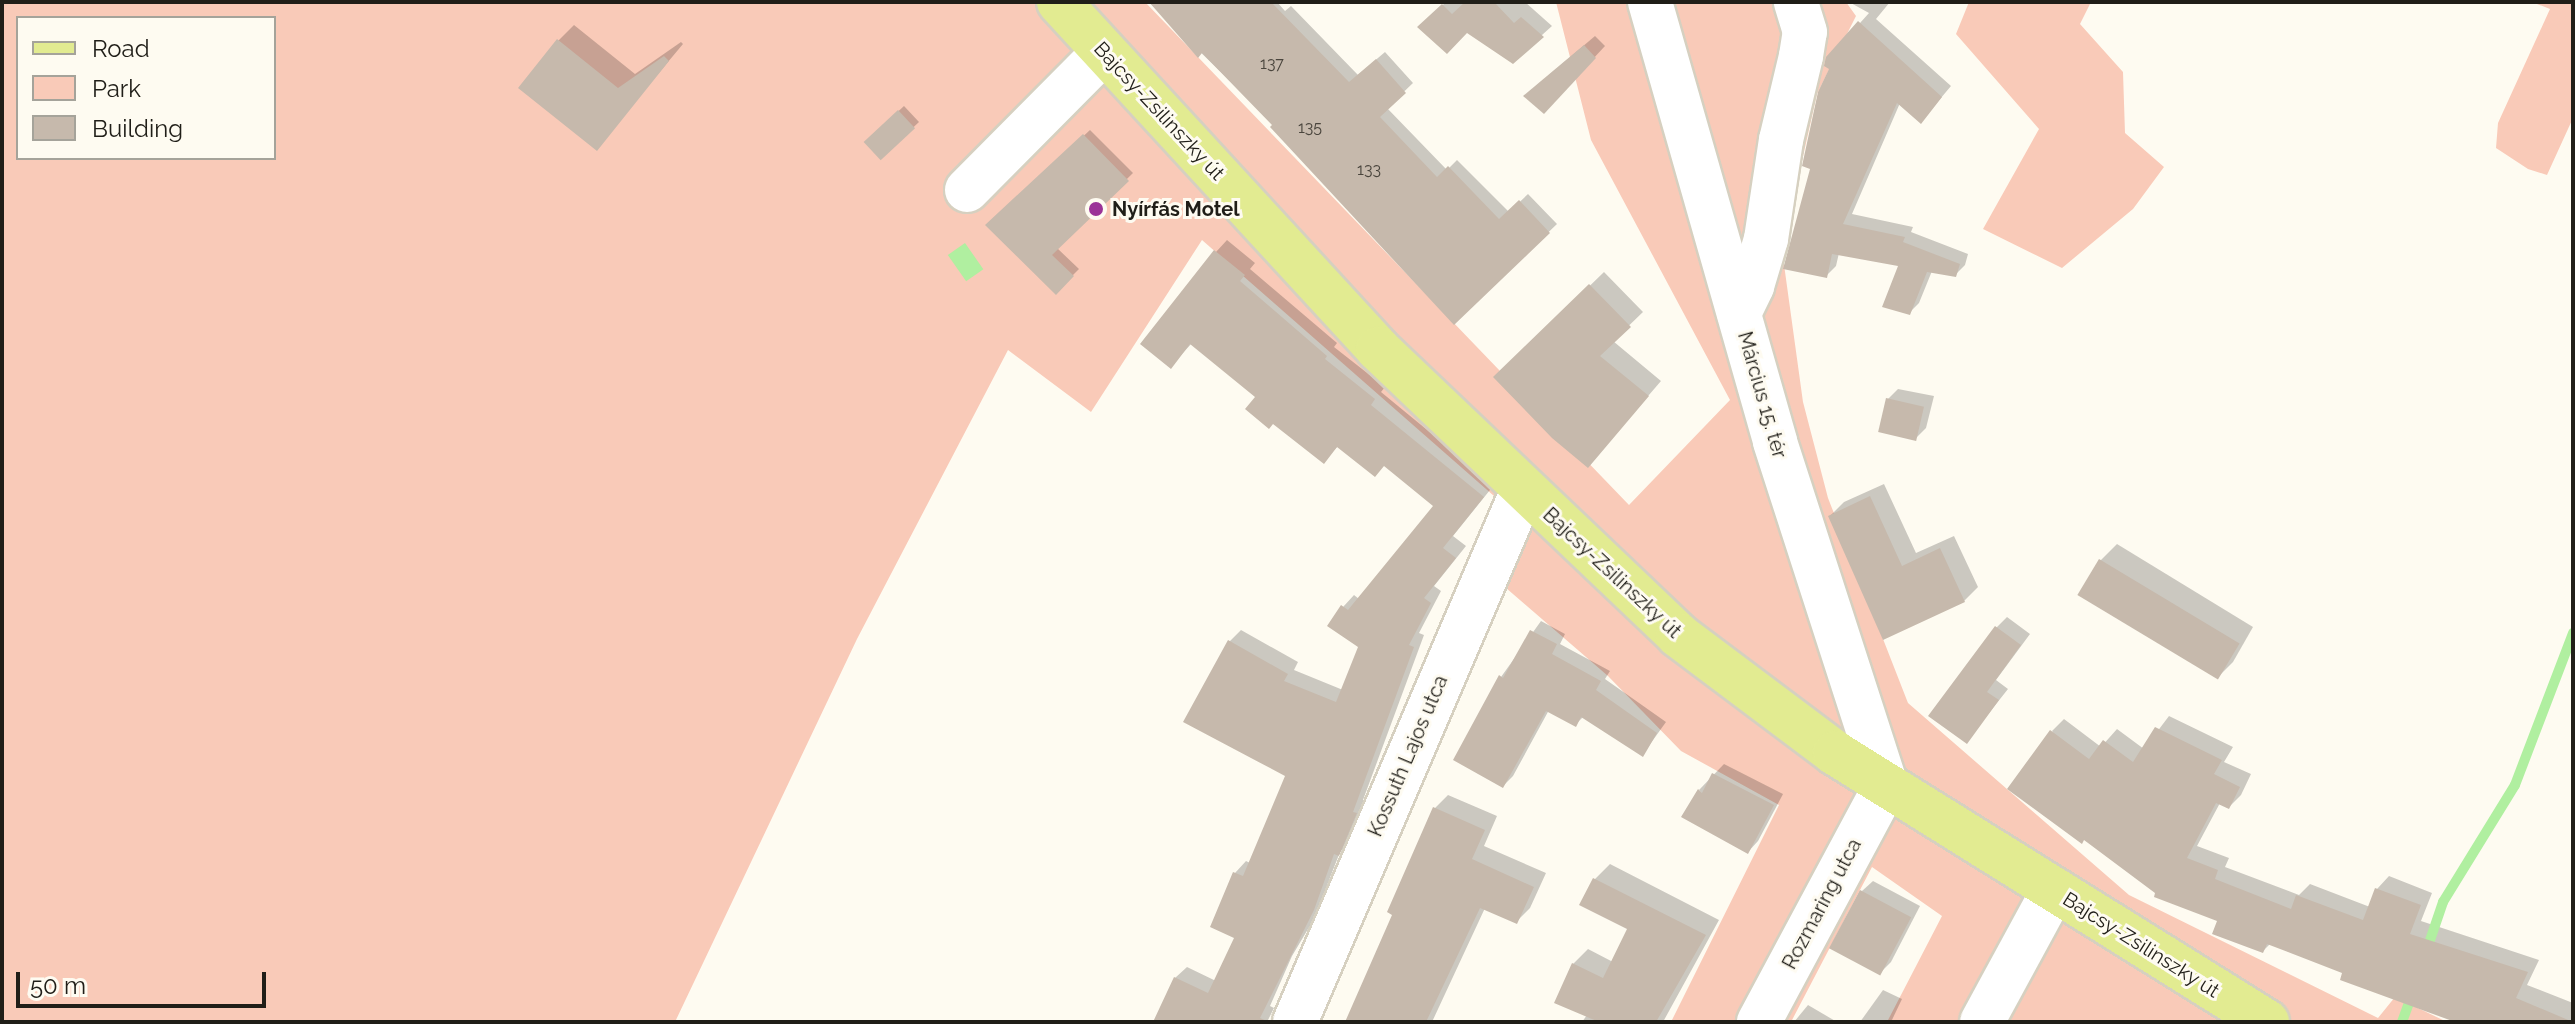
<!DOCTYPE html>
<meta charset="utf-8">
<style>
body{margin:0}
#map{position:relative;width:2575px;height:1024px;overflow:hidden;background:#fefbf1;font-family:Raleway,sans-serif}
div>[style]{position:absolute}
.green>*{inset:0;background:#f9cab8}
.water>*{inset:0;background:#b0efa0;transform-origin:0 0}
.shadow>*{inset:0;background:#0003;transform-origin:0 0}
.stream>*{height:10px;margin:-5px;padding:0 5px;transform-origin:5px;border-radius:5px;background:#b0efa0}
.building>*{inset:0;background:#c6b9ac;transform-origin:0 0}
.roads{filter:drop-shadow(2px 0 #d6d0c0) drop-shadow(-2px 0 #d6d0c0) drop-shadow(0 2px #d6d0c0) drop-shadow(0 -2px #d6d0c0)}
.minor>*{height:44px;margin:-22px;padding:0 22px;transform-origin:22px;border-radius:22px;background:#fff}
.major>*{height:44px;margin:-22px;padding:0 22px;transform-origin:22px;border-radius:22px;background:#e2eb91}
.dots>*{width:22px;height:22px;translate:-50% -50%;box-sizing:border-box;border:4px solid #fefbf1;border-radius:50%}
span{translate:-50% -50%;white-space:nowrap;text-align:center;line-height:1.15;-webkit-text-stroke:6px #fefbf1;paint-order:stroke}
.number-label{font-size:16px;color:#4a453d}
.number-label span{-webkit-text-stroke-width:0}
.street-label{font-size:20px;color:#201e18}
.poi-label{font-size:20px;color:#201e18;font-weight:700}
.left{translate:0 -50%;text-align:left}
.frame{position:absolute;inset:0;border:4px solid #201e18;pointer-events:none}
.legend{position:absolute;left:16px;top:16px;width:260px;height:144px;box-sizing:border-box;background:#fefbf1;border:2px solid #a5a39a;margin:0;padding:10px 14px;list-style:none;font-size:24px;color:#201e18}
.legend li{display:flex;align-items:center;gap:16px;height:40px}
.legend b{width:40px;border:2px solid #a5a39a}
.scale{position:absolute;left:16px;top:972px;width:250px;height:36px;box-sizing:border-box;border:4px solid #201e18;border-top:0;padding-left:10px;font-size:24px;line-height:28px;white-space:nowrap;color:#201e18;-webkit-text-stroke:6px #fefbf1;paint-order:stroke}
</style>
<div id="map">
<div class="green">
<div style="clip-path:polygon(evenodd,2px 2px,1145px 2px,1629px 505px,1730px 400px,1591px 140px,1556px 2px,1846px 2px,1856px 16px,1817px 94px,1782px 250px,1803px 402px,1828px 498px,1908px 703px,2129px 895px,2378px 1018px,2395px 997px,2447px 1022px,1887px 1022px,1942px 916px,1872px 867px,1791px 1022px,1671px 1022px,1779px 805px,1681px 751px,1608px 676px,1469px 556px,1494px 496px,1202px 240px,1091px 412px,1008px 350px,857px 639px,675px 1022px,2px 1022px,2px 2px,18px 18px,274px 18px,274px 158px,18px 158px,18px 18px)"></div>
<div style="clip-path:polygon(1969px 2px,2091px 2px,2080px 24px,2123px 72px,2125px 133px,2164px 167px,2133px 209px,2062px 268px,1983px 229px,2039px 129px,1956px 34px)"></div>
<div style="clip-path:polygon(2532px 2px,2573px 2px,2573px 118px,2547px 175px,2528px 169px,2496px 148px,2498px 123px,2550px 9px)"></div>
</div>
<div class="water">
<div style="left:965px;top:243px;width:32px;height:21px;rotate:55deg"></div>
</div>
<div class="shadow">
<div style="clip-path:polygon(1149px 2px,1277px 2px,1285px 11px,1291px 6px,1358px 75px,1385px 52px,1413px 83px,1387px 108px,1447px 170px,1457px 160px,1509px 212px,1528px 194px,1557px 224px,1454px 323px,1275px 125px)"></div>
<div style="clip-path:polygon(1446px 2px,1525px 2px,1552px 26px,1512px 62px,1467px 31px,1420px 27px)"></div>
<div style="clip-path:polygon(1849px 2px,1890px 2px,1876px 19px,1951px 86px,1930px 111px,1900px 103px,1852px 214px,1913px 227px,1911px 232px,1968px 254px,1965px 265px,1955px 275px,1932px 271px,1919px 303px,1909px 313px,1901px 265px,1839px 253px,1836px 266px,1826px 276px,1860px 23px,1869px 13px)"></div>
<div style="clip-path:polygon(574px 25px,635px 74px,681px 42px,683px 44px,596px 148px,558px 41px)"></div>
<div style="clip-path:polygon(1595px 36px,1605px 46px,1554px 101px,1536px 86px)"></div>
<div style="left:904px;top:106px;width:22px;height:52px;rotate:47deg"></div>
<div style="clip-path:polygon(1090px 130px,1133px 173px,1057px 248px,1079px 269px,1056px 292px,988px 225px)"></div>
<div style="clip-path:polygon(1227px 240px,1255px 263px,1250px 269px,1337px 343px,1334px 347px,1385px 387px,1381px 392px,1494px 485px,1453px 536px,1466px 546px,1434px 586px,1441px 591px,1419px 633px,1424px 635px,1363px 800px,1367px 802px,1350px 842px,1340px 852px,1314px 919px,1292px 956px,1270px 1006px,1274px 1008px,1267px 1022px,1168px 1022px,1175px 978px,1187px 967px,1216px 981px,1237px 937px,1235px 873px,1246px 861px,1250px 863px,1288px 775px,1186px 721px,1230px 641px,1241px 630px,1298px 662px,1294px 670px,1343px 690px,1361px 646px,1343px 607px,1354px 595px,1359px 599px,1436px 505px,1385px 465px,1338px 446px,1324px 461px,1258px 396px,1192px 343px,1171px 366px,1216px 252px)"></div>
<div style="clip-path:polygon(1604px 272px,1643px 312px,1613px 341px,1661px 381px,1588px 466px,1496px 377px)"></div>
<div style="clip-path:polygon(1898px 389px,1934px 396px,1926px 428px,1915px 439px,1888px 399px)"></div>
<div style="clip-path:polygon(1884px 484px,1916px 553px,1954px 536px,1978px 587px,1964px 601px,1884px 637px,1830px 516px,1844px 502px)"></div>
<div style="clip-path:polygon(2117px 544px,2253px 627px,2233px 662px,2217px 678px,2080px 595px,2101px 560px)"></div>
<div style="clip-path:polygon(2007px 617px,2030px 634px,1996px 680px,2008px 689px,1966px 742px,1996px 628px)"></div>
<div style="clip-path:polygon(1541px 621px,1565px 634px,1560px 644px,1610px 671px,1605px 679px,1666px 722px,1643px 754px,1584px 716px,1575px 725px,1549px 710px,1513px 776px,1503px 786px,1501px 677px)"></div>
<div style="clip-path:polygon(2169px 716px,2233px 747px,2224px 762px,2251px 774px,2241px 795px,2229px 807px,2220px 803px,2197px 846px,2229px 858px,2225px 867px,2299px 895px,2310px 884px,2370px 907px,2377px 889px,2389px 876px,2432px 893px,2421px 921px,2539px 960px,2527px 985px,2573px 1003px,2573px 1022px,2464px 1022px,2271px 943px,2263px 951px,2220px 920px,2157px 892px,2052px 731px,2064px 719px,2101px 747px,2117px 729px,2144px 749px)"></div>
<div style="clip-path:polygon(1724px 764px,1783px 794px,1758px 841px,1748px 852px,1699px 790px)"></div>
<div style="clip-path:polygon(1448px 795px,1497px 816px,1484px 846px,1546px 873px,1530px 908px,1517px 921px,1485px 908px,1432px 1022px,1347px 1022px,1395px 914px,1435px 808px)"></div>
<div style="clip-path:polygon(1610px 864px,1719px 920px,1663px 1022px,1582px 1022px,1587px 1015px,1573px 964px,1588px 949px,1613px 962px,1629px 928px,1582px 904px,1595px 879px)"></div>
<div style="clip-path:polygon(1873px 881px,1920px 906px,1891px 962px,1880px 973px,1862px 891px)"></div>
<div style="clip-path:polygon(1883px 990px,1902px 999px,1891px 1022px,1860px 1022px)"></div>
<div style="clip-path:polygon(1808px 1005px,1837px 1022px,1794px 1022px)"></div>
</div>
<div class="stream">
<div style="left:2426px;top:952px;width:53px;rotate:-71.2deg"></div>
<div style="left:2443px;top:902px;width:137px;rotate:-58.4deg"></div>
<div style="left:2515px;top:785px;width:163px;rotate:-69.1deg"></div>
<div style="left:2402px;top:1022px;width:30px;rotate:-70deg"></div>
</div>
<div class="building">
<div style="clip-path:polygon(1149px 2px,1271px 2px,1349px 82px,1376px 59px,1406px 93px,1380px 117px,1437px 177px,1448px 166px,1499px 219px,1519px 200px,1550px 233px,1454px 325px,1270px 127px,1272px 125px,1202px 53px,1198px 58px)"></div>
<div style="clip-path:polygon(1465px 2px,1498px 2px,1496px 4px,1514px 23px,1521px 17px,1544px 37px,1513px 64px,1467px 33px,1447px 54px,1417px 27px,1442px 4px,1452px 14px)"></div>
<div style="clip-path:polygon(1858px 21px,1942px 97px,1921px 124px,1897px 103px,1843px 224px,1905px 237px,1903px 242px,1960px 264px,1956px 277px,1927px 272px,1910px 315px,1882px 307px,1898px 266px,1832px 254px,1827px 278px,1783px 269px,1810px 169px,1802px 166px,1818px 92px,1829px 69px,1824px 66px,1826px 57px)"></div>
<div style="clip-path:polygon(557px 39px,618px 88px,664px 56px,669px 61px,597px 151px,518px 88px)"></div>
<div style="clip-path:polygon(1584px 45px,1596px 58px,1544px 114px,1523px 96px)"></div>
<div style="left:898px;top:110px;width:25px;height:47px;rotate:47deg"></div>
<div style="clip-path:polygon(1083px 134px,1129px 181px,1052px 255px,1074px 276px,1056px 295px,985px 225px)"></div>
<div style="clip-path:polygon(1214px 250px,1245px 275px,1240px 281px,1327px 356px,1325px 359px,1375px 399px,1371px 405px,1484px 497px,1443px 548px,1456px 558px,1424px 598px,1431px 603px,1409px 645px,1414px 647px,1353px 812px,1357px 813px,1339px 856px,1334px 854px,1314px 910px,1260px 1018px,1269px 1022px,1153px 1022px,1174px 977px,1208px 993px,1234px 938px,1210px 927px,1233px 872px,1243px 876px,1285px 776px,1183px 722px,1228px 640px,1288px 674px,1284px 681px,1336px 702px,1358px 647px,1327px 626px,1341px 605px,1348px 610px,1433px 506px,1384px 466px,1375px 477px,1337px 447px,1324px 464px,1273px 424px,1269px 429px,1245px 409px,1255px 397px,1190px 344px,1171px 369px,1140px 344px)"></div>
<div style="clip-path:polygon(1589px 284px,1631px 327px,1600px 356px,1649px 396px,1588px 468px,1552px 438px,1493px 377px)"></div>
<div style="left:1886px;top:398px;width:39px;height:35px;rotate:13deg"></div>
<div style="clip-path:polygon(1870px 496px,1902px 566px,1940px 548px,1965px 602px,1883px 640px,1828px 516px)"></div>
<div style="left:2099px;top:559px;width:164px;height:42px;rotate:31deg"></div>
<div style="clip-path:polygon(1995px 626px,2021px 645px,1987px 692px,1999px 700px,1967px 744px,1928px 716px)"></div>
<div style="clip-path:polygon(1530px 630px,1557px 644px,1552px 654px,1601px 681px,1596px 690px,1657px 733px,1643px 757px,1581px 717px,1576px 727px,1546px 711px,1503px 788px,1453px 760px,1499px 675px,1503px 678px)"></div>
<div style="clip-path:polygon(2155px 727px,2222px 760px,2214px 774px,2240px 787px,2229px 809px,2216px 803px,2187px 858px,2218px 870px,2215px 879px,2291px 909px,2296px 895px,2363px 920px,2375px 888px,2421px 905px,2410px 934px,2528px 972px,2516px 998px,2573px 1022px,2455px 1022px,2340px 980px,2342px 973px,2267px 944px,2263px 953px,2212px 934px,2217px 921px,2154px 897px,2155px 893px,2084px 840px,2082px 844px,2007px 789px,2050px 730px,2089px 759px,2103px 740px,2133px 762px)"></div>
<div style="clip-path:polygon(1712px 773px,1774px 805px,1748px 854px,1681px 817px,1698px 789px,1702px 793px)"></div>
<div style="clip-path:polygon(1433px 807px,1485px 830px,1472px 859px,1534px 887px,1517px 924px,1480px 908px,1426px 1022px,1345px 1022px,1392px 915px,1387px 912px)"></div>
<div style="clip-path:polygon(1593px 878px,1706px 935px,1656px 1022px,1599px 1022px,1554px 1003px,1572px 963px,1603px 978px,1627px 929px,1579px 905px)"></div>
<div style="left:1860px;top:890px;width:58px;height:66px;rotate:28deg"></div>
</div>
<div class="roads">
<div class="minor">
<div style="left:1650px;top:2px;width:457px;rotate:74.1deg"></div>
<div style="left:1775px;top:442px;width:361px;rotate:72.1deg"></div>
<div style="left:1886px;top:785px;width:269px;rotate:118.2deg"></div>
<div style="left:967px;top:190px;width:194px;rotate:-45.2deg"></div>
<div style="left:1739px;top:313px;width:30px;rotate:-64deg"></div>
<div style="left:1752px;top:286px;width:49px;rotate:-73.4deg"></div>
<div style="left:1766px;top:239px;width:100px;rotate:-81.4deg"></div>
<div style="left:1781px;top:140px;width:86px;rotate:-76.6deg"></div>
<div style="left:1801px;top:56px;width:24px;rotate:-81deg"></div>
<div style="left:1805px;top:32px;width:31px;rotate:-107deg"></div>
<div style="left:1295px;top:1022px;width:579px;rotate:-66.8deg"></div>
<div style="left:1982px;top:1022px;width:149px;rotate:-61.5deg"></div>
</div>
<div class="major">
<div style="left:1059px;top:2px;width:471px;rotate:47.4deg"></div>
<div style="left:1378px;top:349px;width:414px;rotate:43.6deg"></div>
<div style="left:1678px;top:635px;width:196px;rotate:36.9deg"></div>
<div style="left:1835px;top:753px;width:509px;rotate:31.91deg"></div>
</div>
</div>
<div class="dots">
<div style="left:1096px;top:209px;background:#9b3397"></div>
</div>
<div class="number-label">
<span style="left:1272px;top:64px">137</span>
<span style="left:1310px;top:128px">135</span>
<span style="left:1369px;top:170px">133</span>
</div>
<div class="street-label">
<span style="left:1159px;top:111px;rotate:47deg">Bajcsy-Zsilinszky út</span>
<span style="left:1762px;top:395px;rotate:74deg">Március 15. tér</span>
<span style="left:1612px;top:573px;rotate:43deg">Bajcsy-Zsilinszky út</span>
<span style="left:1408px;top:756px;rotate:-67deg">Kossuth Lajos utca</span>
<span style="left:1822px;top:904px;rotate:-62deg">Rozmaring utca</span>
<span style="left:2141px;top:945px;rotate:32deg">Bajcsy-Zsilinszky út</span>
</div>
<div class="poi-label">
<span class="left" style="left:1112px;top:209px">Nyírfás Motel</span>
</div>
<div class="frame"></div>
<ul class="legend">
<li><b style="height:10px;background:#e2eb91"></b>Road</li>
<li><b style="height:22px;background:#f9cab8"></b>Park</li>
<li><b style="height:22px;background:#c6b9ac"></b>Building</li>
</ul>
<div class="scale">50 m</div>
</div>
